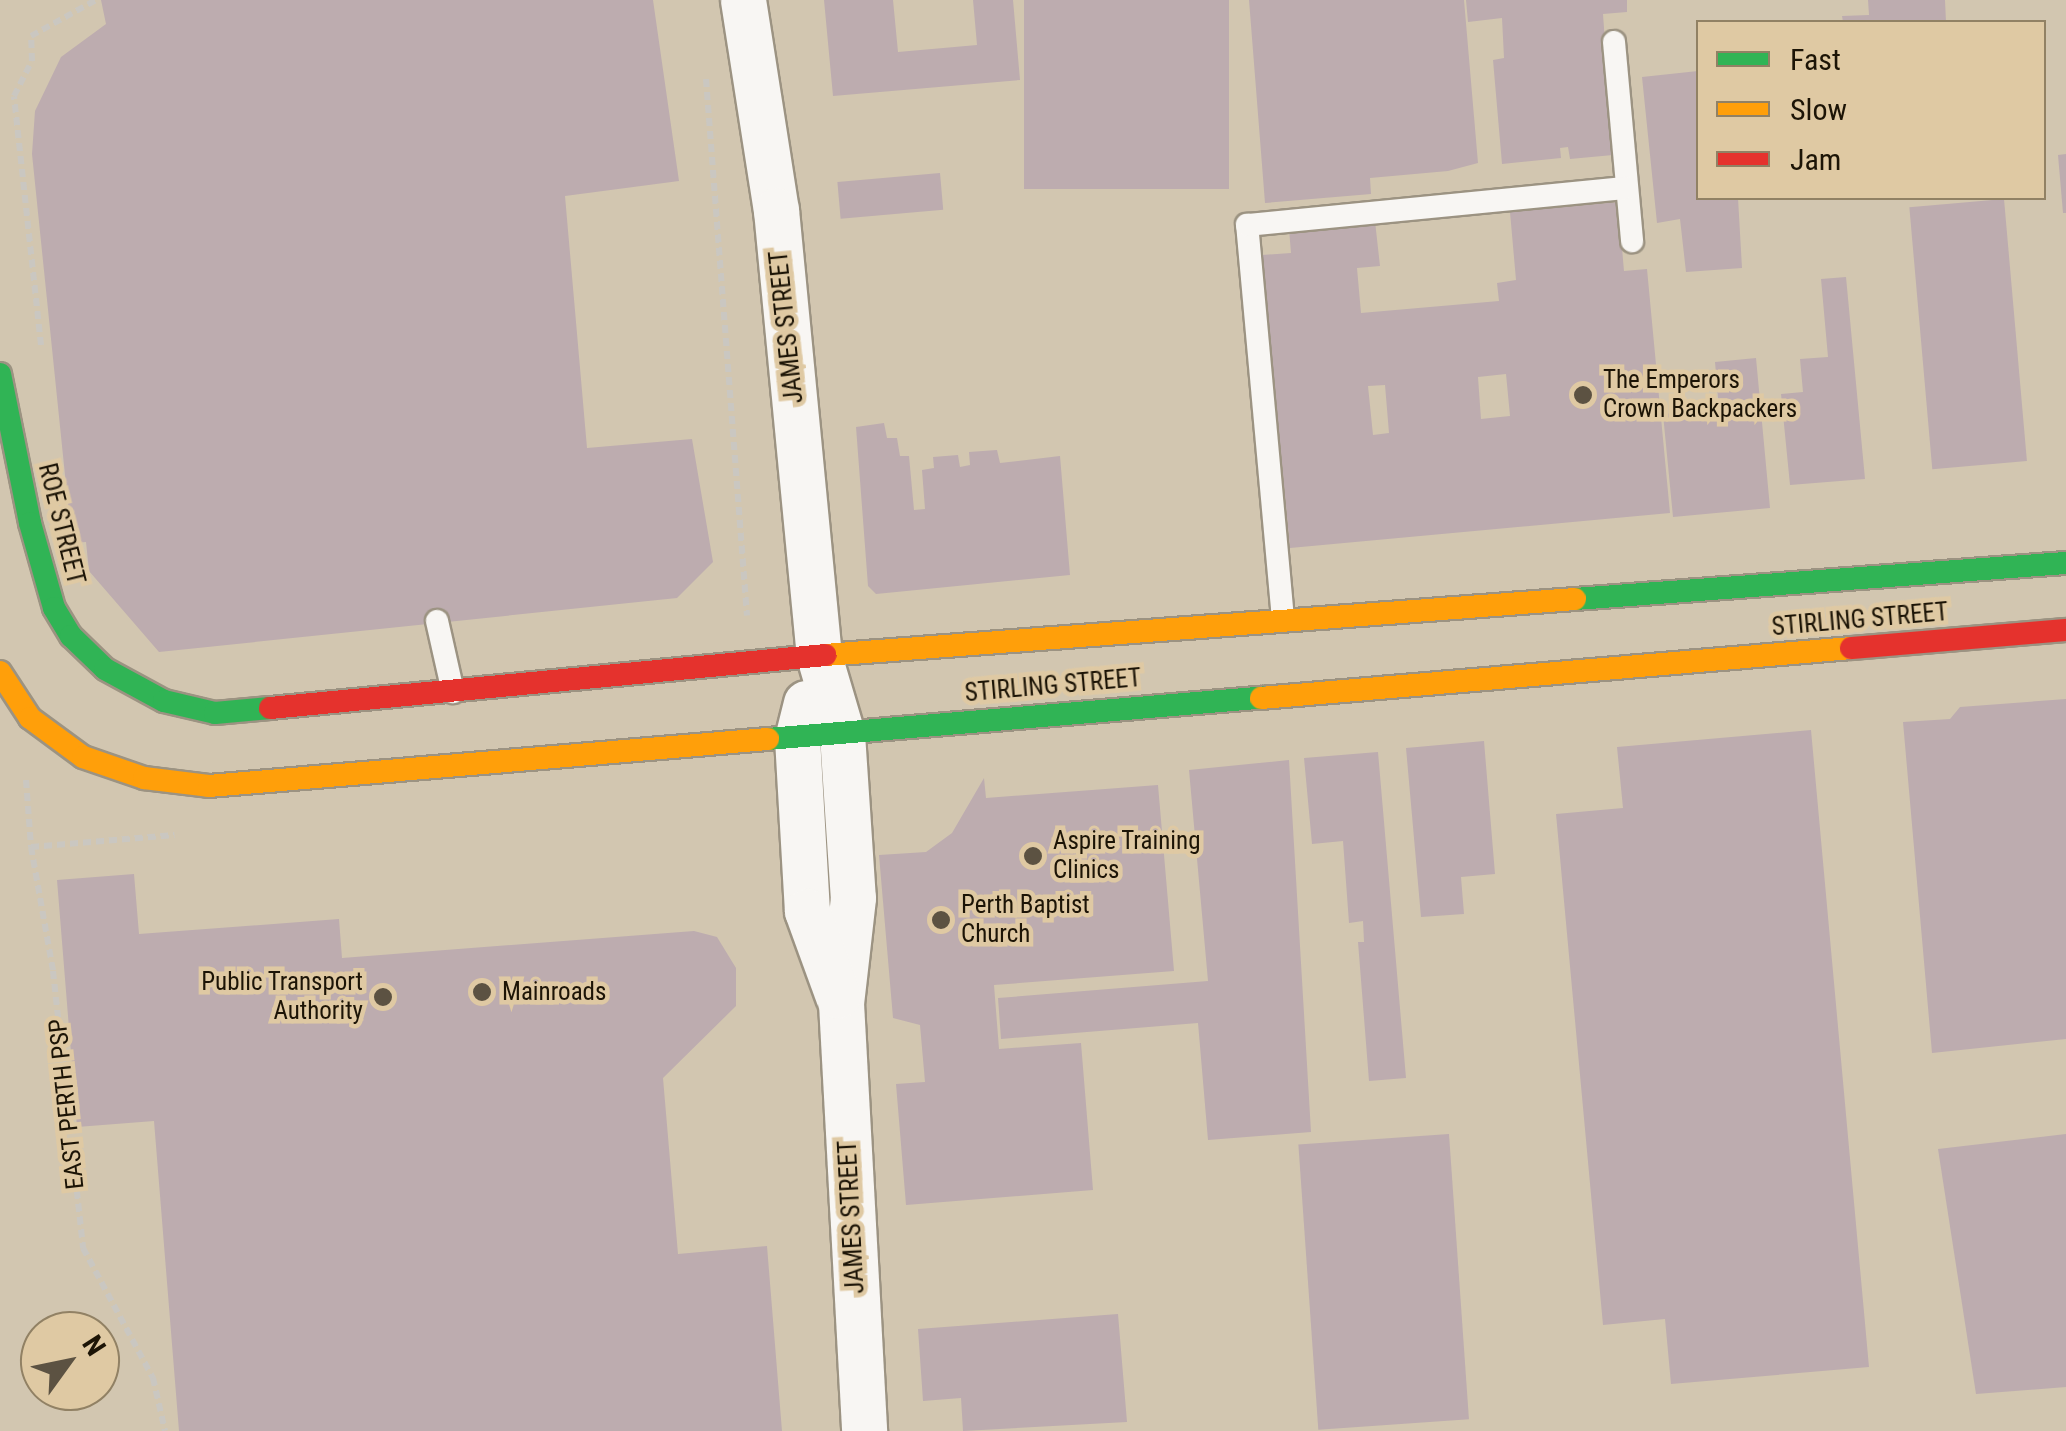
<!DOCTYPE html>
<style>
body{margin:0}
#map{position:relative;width:2066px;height:1431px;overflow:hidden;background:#d2c6b0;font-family:"Roboto Condensed",sans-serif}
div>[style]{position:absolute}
.building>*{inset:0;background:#bdacaf;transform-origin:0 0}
.path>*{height:6px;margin-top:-3px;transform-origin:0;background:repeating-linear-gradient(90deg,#cac7c1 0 8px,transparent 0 13px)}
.roads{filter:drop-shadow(2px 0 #9c9382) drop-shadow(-2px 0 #9c9382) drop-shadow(0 2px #9c9382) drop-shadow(0 -2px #9c9382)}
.lane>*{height:22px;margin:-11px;padding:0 11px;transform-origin:11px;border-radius:11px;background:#f8f6f3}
.street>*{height:45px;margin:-22.5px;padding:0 22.5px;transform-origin:22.5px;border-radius:22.5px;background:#f8f6f3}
.fast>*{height:22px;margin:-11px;padding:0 11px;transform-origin:11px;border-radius:11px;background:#30b455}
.slow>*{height:22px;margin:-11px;padding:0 11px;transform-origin:11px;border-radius:11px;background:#ff9f0a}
.jam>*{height:22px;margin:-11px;padding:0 11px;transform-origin:11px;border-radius:11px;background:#e5322d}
.dots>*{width:28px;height:28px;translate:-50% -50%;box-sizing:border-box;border:5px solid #dfc9a3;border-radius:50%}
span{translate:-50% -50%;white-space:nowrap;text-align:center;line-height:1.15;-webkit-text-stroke:9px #dfc9a3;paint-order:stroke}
.street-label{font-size:25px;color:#1c1406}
.poi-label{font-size:25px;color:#1c1406}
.left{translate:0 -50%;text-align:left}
.right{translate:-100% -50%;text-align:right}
.legend{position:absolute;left:1696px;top:20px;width:350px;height:180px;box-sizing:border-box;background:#dfc9a3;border:2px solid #918164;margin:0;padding:12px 18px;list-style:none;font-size:30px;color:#1c1406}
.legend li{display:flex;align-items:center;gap:20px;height:50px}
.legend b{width:50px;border:2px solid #918164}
.north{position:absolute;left:20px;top:1311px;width:100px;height:100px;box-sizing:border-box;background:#dfc9a3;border:2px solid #918164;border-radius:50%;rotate:57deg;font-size:28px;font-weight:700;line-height:40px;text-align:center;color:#1c1406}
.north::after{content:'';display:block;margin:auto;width:35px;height:45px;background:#5c5242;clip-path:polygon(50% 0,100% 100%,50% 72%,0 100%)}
</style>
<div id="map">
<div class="building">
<div style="clip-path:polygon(101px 0,653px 0,679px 181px,565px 196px,587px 448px,692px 439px,713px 562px,677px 598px,159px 652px,89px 571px,86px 542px,72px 543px,32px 154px,35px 111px,61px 57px,106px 24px)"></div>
<div style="clip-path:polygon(824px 0,893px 0,898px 52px,977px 45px,973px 0,1013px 0,1020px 80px,833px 96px)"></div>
<div style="left:1024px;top:0;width:205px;height:189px"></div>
<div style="clip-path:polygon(1249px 0,1464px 0,1478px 163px,1448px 171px,1370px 178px,1371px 194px,1265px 203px)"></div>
<div style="clip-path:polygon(1466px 0,1627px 0,1627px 12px,1603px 14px,1613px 155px,1570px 159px,1568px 147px,1560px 148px,1561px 158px,1502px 164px,1493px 60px,1504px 58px,1502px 18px,1468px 22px)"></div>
<div style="clip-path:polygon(1868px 0,1945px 0,1946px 22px,1843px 22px,1842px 16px,1869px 15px)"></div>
<div style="clip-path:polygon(1698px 71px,1698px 198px,1738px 198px,1742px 268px,1686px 272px,1680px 219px,1657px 223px,1642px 77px)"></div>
<div style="clip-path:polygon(2066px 154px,2066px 213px,2063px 213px,2058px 155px)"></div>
<div style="left:940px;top:173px;width:37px;height:103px;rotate:85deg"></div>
<div style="left:2004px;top:199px;width:263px;height:95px;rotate:85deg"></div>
<div style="clip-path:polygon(evenodd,1618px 202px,1624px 271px,1647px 269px,1670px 513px,1290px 548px,1262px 255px,1291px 253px,1289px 229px,1375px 221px,1380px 266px,1357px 268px,1361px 313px,1499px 301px,1497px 283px,1516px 280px,1510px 212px,1618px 202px,1506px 374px,1510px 416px,1481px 419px,1478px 377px,1506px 374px,1618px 202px,1385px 385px,1389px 433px,1373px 435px,1368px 386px,1385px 385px)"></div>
<div style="clip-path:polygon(1846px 277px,1865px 479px,1790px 485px,1781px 394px,1803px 392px,1800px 359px,1828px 357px,1821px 279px)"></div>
<div style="clip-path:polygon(1756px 358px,1770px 508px,1673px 517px,1663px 414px,1719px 409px,1715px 362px)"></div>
<div style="clip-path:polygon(884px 423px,887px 438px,897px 438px,900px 456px,909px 456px,914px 510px,925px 509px,922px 470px,934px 468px,933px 457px,958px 455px,960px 467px,970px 465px,969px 452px,997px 450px,1000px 463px,1060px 456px,1070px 575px,876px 594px,868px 586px,856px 427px)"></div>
<div style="clip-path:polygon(2066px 699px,2066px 1039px,1932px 1053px,1903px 722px,1950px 719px,1960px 707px)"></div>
<div style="clip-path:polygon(1811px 730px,1869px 1367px,1671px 1384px,1665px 1319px,1603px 1325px,1556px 814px,1623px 808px,1617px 747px)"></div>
<div style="clip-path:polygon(1484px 741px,1495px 874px,1461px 877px,1464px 914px,1421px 917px,1406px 748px)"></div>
<div style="clip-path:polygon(1378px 752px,1406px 1078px,1369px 1081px,1358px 942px,1364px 942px,1363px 921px,1349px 923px,1343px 841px,1312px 844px,1304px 758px)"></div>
<div style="clip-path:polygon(1289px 760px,1311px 1132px,1208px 1140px,1198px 1023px,1001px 1039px,998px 998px,1208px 981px,1189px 770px)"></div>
<div style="clip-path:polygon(984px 778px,986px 798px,1158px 785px,1174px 971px,994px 985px,999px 1049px,1081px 1043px,1093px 1190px,906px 1205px,896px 1084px,925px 1082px,920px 1025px,893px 1018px,879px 855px,926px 852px,952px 833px)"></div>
<div style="clip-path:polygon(134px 874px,139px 934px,339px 919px,342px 958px,694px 931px,717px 937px,736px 968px,736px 1006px,663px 1078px,678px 1254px,767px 1246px,782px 1431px,179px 1431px,154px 1121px,77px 1127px,57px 880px)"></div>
<div style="left:1449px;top:1134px;width:286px;height:151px;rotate:86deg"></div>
<div style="clip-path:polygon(2066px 1134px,2066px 1387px,1976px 1394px,1938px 1149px)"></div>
<div style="clip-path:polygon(1118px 1314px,1127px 1422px,963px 1431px,961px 1398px,923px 1401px,918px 1329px)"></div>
</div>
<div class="path">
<div style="left:706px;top:79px;width:538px;rotate:85.63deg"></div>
<div style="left:41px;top:345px;width:250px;rotate:-96.2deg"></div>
<div style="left:14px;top:96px;width:39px;rotate:-63deg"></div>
<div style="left:32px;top:61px;width:25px;rotate:-92deg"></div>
<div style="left:31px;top:36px;width:74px;rotate:-29deg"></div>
<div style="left:26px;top:780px;width:67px;rotate:85.7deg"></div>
<div style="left:31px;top:847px;width:126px;rotate:79.9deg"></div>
<div style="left:53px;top:971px;width:279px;rotate:83.8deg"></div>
<div style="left:83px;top:1248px;width:148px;rotate:61.7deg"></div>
<div style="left:153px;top:1378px;width:54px;rotate:77.2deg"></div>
<div style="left:31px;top:847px;width:144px;rotate:-4.8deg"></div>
</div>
<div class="roads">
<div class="lane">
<div style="left:1614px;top:42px;width:200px;rotate:84.8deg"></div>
<div style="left:1283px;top:619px;width:396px;rotate:-95.2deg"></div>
<div style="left:1247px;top:225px;width:381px;rotate:-5.6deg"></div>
<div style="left:437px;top:621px;width:73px;rotate:77.3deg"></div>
</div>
<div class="street">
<div style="left:743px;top:0;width:213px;rotate:81.1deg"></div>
<div style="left:776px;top:210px;width:448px;rotate:84.5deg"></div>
<div style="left:819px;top:656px;width:81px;rotate:73.6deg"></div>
<div style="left:842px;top:734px;width:164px;rotate:86.2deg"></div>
<div style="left:853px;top:898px;width:106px;rotate:96.5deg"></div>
<div style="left:841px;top:1003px;width:429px;rotate:86.9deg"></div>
<div style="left:806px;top:703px;width:36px;rotate:104deg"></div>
<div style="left:797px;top:738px;width:173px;rotate:86.7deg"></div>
<div style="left:807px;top:911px;width:90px;rotate:70deg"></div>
</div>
<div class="fast">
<div style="left:0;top:374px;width:152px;rotate:78.6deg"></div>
<div style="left:30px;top:523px;width:88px;rotate:74.2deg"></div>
<div style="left:54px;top:608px;width:33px;rotate:59deg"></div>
<div style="left:71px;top:636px;width:47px;rotate:44.1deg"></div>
<div style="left:105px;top:669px;width:67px;rotate:28.5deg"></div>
<div style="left:164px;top:701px;width:52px;rotate:13.2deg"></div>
<div style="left:215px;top:713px;width:55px;rotate:-5.2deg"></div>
<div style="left:1575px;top:599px;width:492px;rotate:-4.2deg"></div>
<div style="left:768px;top:739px;width:495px;rotate:-4.8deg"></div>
</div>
<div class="slow">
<div style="left:825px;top:655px;width:752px;rotate:-4.27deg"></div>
<div style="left:0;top:672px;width:55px;rotate:56.9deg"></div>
<div style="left:30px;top:718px;width:66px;rotate:36.3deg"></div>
<div style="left:83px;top:757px;width:65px;rotate:19deg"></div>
<div style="left:144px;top:778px;width:65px;rotate:7deg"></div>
<div style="left:209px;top:786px;width:561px;rotate:-4.81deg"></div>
<div style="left:1261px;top:698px;width:592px;rotate:-4.84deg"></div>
</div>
<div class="jam">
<div style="left:1851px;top:648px;width:216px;rotate:-4.8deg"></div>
<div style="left:270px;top:708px;width:558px;rotate:-5.45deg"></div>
</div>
</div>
<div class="dots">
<div style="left:1583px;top:395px;background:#5c5242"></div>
<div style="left:1033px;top:856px;background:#5c5242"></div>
<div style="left:941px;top:920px;background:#5c5242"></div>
<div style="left:482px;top:992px;background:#5c5242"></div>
<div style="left:383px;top:997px;background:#5c5242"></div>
</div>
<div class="street-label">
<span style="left:787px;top:327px;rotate:-96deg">JAMES STREET</span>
<span style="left:61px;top:524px;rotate:76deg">ROE STREET</span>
<span style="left:1860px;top:620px;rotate:-5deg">STIRLING STREET</span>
<span style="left:1053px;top:686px;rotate:-5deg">STIRLING STREET</span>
<span style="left:67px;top:1104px;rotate:-96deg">EAST PERTH PSP</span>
<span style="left:852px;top:1217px;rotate:-93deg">JAMES STREET</span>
</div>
<div class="poi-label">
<span class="left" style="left:1603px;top:395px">The Emperors<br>Crown Backpackers</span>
<span class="left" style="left:1053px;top:856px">Aspire Training<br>Clinics</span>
<span class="left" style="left:961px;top:920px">Perth Baptist<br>Church</span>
<span class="right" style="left:363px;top:997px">Public Transport<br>Authority</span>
<span class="left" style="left:502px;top:992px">Mainroads</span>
</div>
<ul class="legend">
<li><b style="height:12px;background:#30b455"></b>Fast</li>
<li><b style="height:12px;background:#ff9f0a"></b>Slow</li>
<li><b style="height:12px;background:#e5322d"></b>Jam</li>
</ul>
<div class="north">N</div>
</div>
